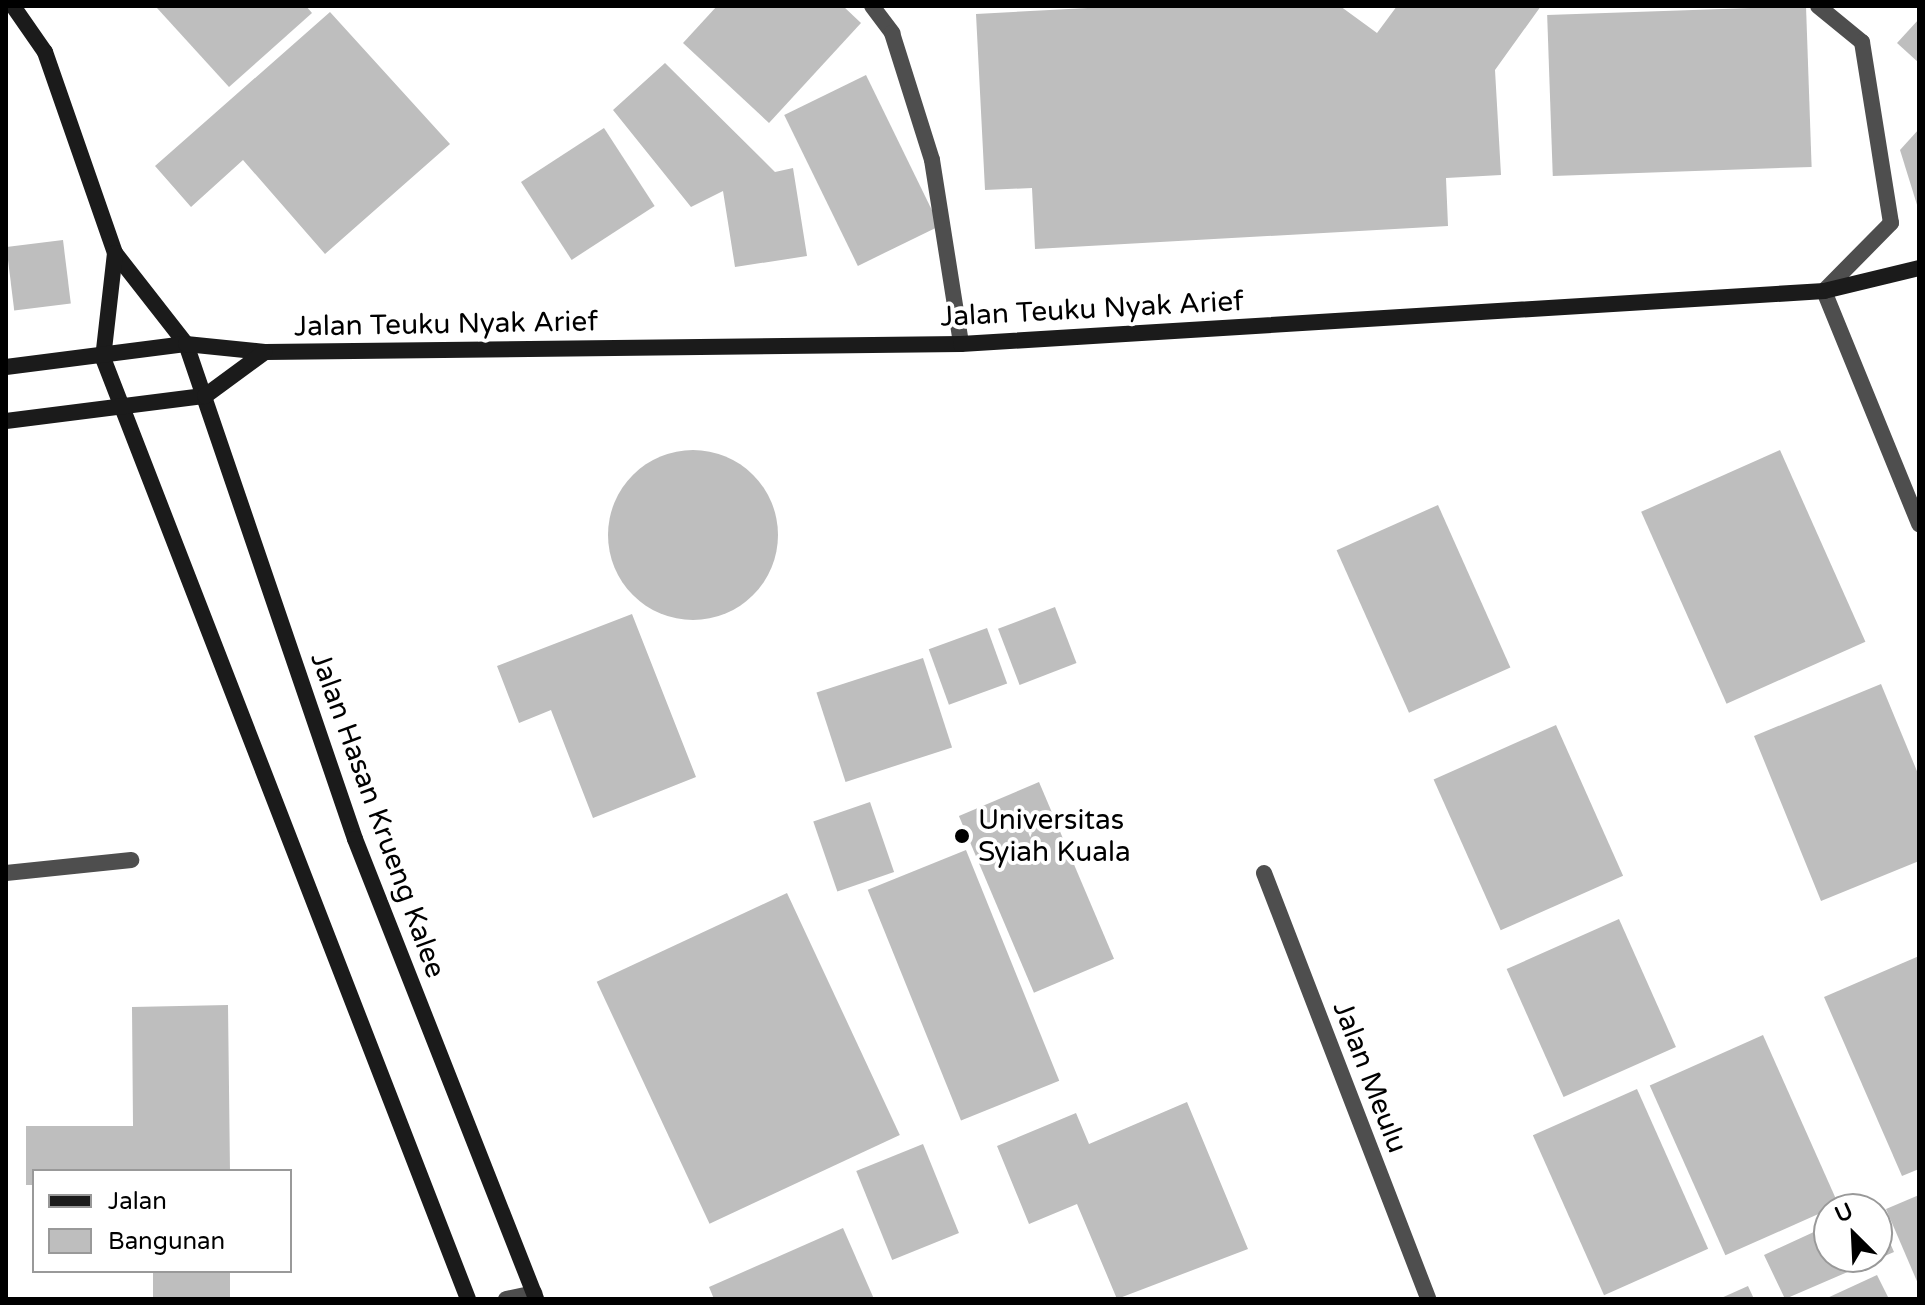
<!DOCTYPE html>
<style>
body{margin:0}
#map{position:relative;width:1925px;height:1305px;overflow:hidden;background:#fff;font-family:"Varela Round",sans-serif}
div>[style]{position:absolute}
.building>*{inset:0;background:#bebebe;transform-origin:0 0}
.round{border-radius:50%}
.lane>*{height:16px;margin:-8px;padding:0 8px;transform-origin:8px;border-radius:8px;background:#4e4e4e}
.street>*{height:16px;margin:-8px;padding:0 8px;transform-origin:8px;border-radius:8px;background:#4e4e4e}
.secondary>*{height:16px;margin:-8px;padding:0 8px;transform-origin:8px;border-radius:8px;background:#1b1b1b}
.dots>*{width:22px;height:22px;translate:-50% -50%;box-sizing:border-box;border:4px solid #fff;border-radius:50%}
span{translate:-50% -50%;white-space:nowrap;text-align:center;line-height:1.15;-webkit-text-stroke:8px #fff;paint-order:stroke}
.street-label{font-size:28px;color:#000}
.poi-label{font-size:28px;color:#000}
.left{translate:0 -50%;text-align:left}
.frame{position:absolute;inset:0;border:8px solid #000;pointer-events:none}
.legend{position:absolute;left:32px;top:1169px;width:260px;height:104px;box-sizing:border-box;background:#fff;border:2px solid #999;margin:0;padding:10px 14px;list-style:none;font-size:24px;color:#000}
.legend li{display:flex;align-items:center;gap:16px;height:40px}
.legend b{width:40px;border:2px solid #999}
.north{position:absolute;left:1813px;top:1193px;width:80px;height:80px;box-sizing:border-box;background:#fff;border:2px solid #999;border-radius:50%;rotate:336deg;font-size:22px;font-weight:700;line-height:32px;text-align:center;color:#000}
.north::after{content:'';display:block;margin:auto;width:28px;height:36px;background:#000;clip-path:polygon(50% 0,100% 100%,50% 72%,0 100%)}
</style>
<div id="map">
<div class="building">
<div style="clip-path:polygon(306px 6px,312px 13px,229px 87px,157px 8px)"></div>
<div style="clip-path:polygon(717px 6px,843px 6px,861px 23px,769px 123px,683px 43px)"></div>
<div style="clip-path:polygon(1126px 6px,1340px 6px,1377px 33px,1397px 6px,1541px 6px,1495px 70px,1501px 175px,1446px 178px,1448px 226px,1035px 249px,1032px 188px,985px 190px,976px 14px)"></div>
<div style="left:1806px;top:6px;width:161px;height:259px;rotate:88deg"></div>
<div style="clip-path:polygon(330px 12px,450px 144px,325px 254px,243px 160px,191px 207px,155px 166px)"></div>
<div style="clip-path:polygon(1919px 19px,1919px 63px,1897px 43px)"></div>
<div style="clip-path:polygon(665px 63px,775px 172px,793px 168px,807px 256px,735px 267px,723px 191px,691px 207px,613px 110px)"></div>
<div style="left:866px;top:75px;width:168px;height:91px;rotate:64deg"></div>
<div style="left:604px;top:128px;width:93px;height:99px;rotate:57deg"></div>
<div style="clip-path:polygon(1919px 129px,1919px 208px,1918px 208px,1900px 150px)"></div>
<div style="left:63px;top:240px;width:64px;height:57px;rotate:83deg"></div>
<div class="round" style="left:608px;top:450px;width:170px;height:170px"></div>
<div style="left:1780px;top:450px;width:210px;height:152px;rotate:66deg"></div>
<div style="left:1438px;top:505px;width:178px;height:111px;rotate:66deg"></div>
<div style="left:1055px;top:607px;width:60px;height:61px;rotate:69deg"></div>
<div style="clip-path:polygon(632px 614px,696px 777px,593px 818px,551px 710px,519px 723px,497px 666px)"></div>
<div style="left:987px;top:628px;width:59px;height:62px;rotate:70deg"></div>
<div style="left:923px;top:658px;width:94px;height:112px;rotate:72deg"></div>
<div style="clip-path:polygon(1881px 684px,1919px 776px,1919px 861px,1821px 901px,1754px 736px)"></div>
<div style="left:1556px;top:725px;width:165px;height:134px;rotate:66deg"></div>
<div style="left:1039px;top:782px;width:192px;height:87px;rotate:67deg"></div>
<div style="left:870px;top:802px;width:74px;height:60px;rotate:71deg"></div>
<div style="left:966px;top:850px;width:249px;height:106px;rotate:68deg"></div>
<div style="left:787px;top:893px;width:267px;height:210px;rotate:65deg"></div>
<div style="left:1619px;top:919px;width:140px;height:123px;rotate:66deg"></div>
<div style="clip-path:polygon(1919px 956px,1919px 1169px,1902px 1176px,1824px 997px)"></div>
<div style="clip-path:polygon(228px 1005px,230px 1171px,34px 1171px,34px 1185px,26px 1185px,26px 1126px,133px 1126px,132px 1007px)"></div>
<div style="left:1763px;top:1035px;width:186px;height:124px;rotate:66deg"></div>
<div style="left:1637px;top:1089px;width:175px;height:114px;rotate:66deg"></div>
<div style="clip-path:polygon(1187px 1102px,1248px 1249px,1117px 1299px,1077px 1204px,1029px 1224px,997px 1146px,1076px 1113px,1089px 1144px)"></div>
<div style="left:923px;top:1144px;width:96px;height:72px;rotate:68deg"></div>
<div style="clip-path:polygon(1919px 1195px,1919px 1286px,1886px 1209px)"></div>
<div style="clip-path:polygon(1877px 1213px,1894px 1252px,1785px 1299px,1764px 1255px,1829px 1225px,1829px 1257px,1877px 1257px)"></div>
<div style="clip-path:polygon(843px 1228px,874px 1299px,714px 1299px,709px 1287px)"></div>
<div style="left:153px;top:1271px;width:77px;height:28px"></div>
<div style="clip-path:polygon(1877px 1275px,1889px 1299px,1825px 1299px)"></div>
<div style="clip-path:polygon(1748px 1286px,1754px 1299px,1719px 1299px)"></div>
</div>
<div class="lane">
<div style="left:6px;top:873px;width:126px;rotate:-5.9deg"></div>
<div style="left:506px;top:1299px;width:29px;rotate:-12deg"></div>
</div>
<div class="street">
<div style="left:872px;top:6px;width:34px;rotate:53deg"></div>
<div style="left:892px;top:33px;width:133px;rotate:72.5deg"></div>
<div style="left:932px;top:160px;width:186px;rotate:81deg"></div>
<div style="left:1818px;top:6px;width:57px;rotate:39.3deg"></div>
<div style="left:1862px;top:42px;width:183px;rotate:80.9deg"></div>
<div style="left:1891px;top:223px;width:95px;rotate:134.6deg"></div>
<div style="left:1824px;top:291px;width:252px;rotate:67.8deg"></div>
<div style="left:1264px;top:873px;width:456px;rotate:68.9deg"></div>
</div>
<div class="secondary">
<div style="left:13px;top:6px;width:56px;rotate:55.2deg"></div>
<div style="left:45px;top:52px;width:213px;rotate:70.8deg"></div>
<div style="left:115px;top:253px;width:115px;rotate:52deg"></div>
<div style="left:186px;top:344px;width:523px;rotate:71.15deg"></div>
<div style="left:355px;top:839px;width:494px;rotate:68.5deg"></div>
<div style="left:115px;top:253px;width:106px;rotate:96.5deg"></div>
<div style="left:103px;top:358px;width:1009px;rotate:68.8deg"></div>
<div style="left:6px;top:367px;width:181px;rotate:-7.3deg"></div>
<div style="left:186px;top:344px;width:79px;rotate:5.8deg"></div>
<div style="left:265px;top:352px;width:696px;rotate:-0.66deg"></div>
<div style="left:961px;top:344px;width:865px;rotate:-3.51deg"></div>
<div style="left:1824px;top:291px;width:98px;rotate:-13.6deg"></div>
<div style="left:6px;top:421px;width:201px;rotate:-7.2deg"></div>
<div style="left:205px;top:396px;width:74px;rotate:-36.3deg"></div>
</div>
<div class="dots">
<div style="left:962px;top:836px;background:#000"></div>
</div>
<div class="street-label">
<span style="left:1092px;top:309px;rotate:-3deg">Jalan Teuku Nyak Arief</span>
<span style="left:446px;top:324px;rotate:-1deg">Jalan Teuku Nyak Arief</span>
<span style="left:378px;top:815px;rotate:70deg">Jalan Hasan Krueng Kalee</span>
<span style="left:1370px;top:1077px;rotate:69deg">Jalan Meulu</span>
</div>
<div class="poi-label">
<span class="left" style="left:978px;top:836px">Universitas<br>Syiah Kuala</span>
</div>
<div class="frame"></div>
<ul class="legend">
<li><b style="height:10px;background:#1b1b1b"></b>Jalan</li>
<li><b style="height:22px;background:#bebebe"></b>Bangunan</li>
</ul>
<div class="north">U</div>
</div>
